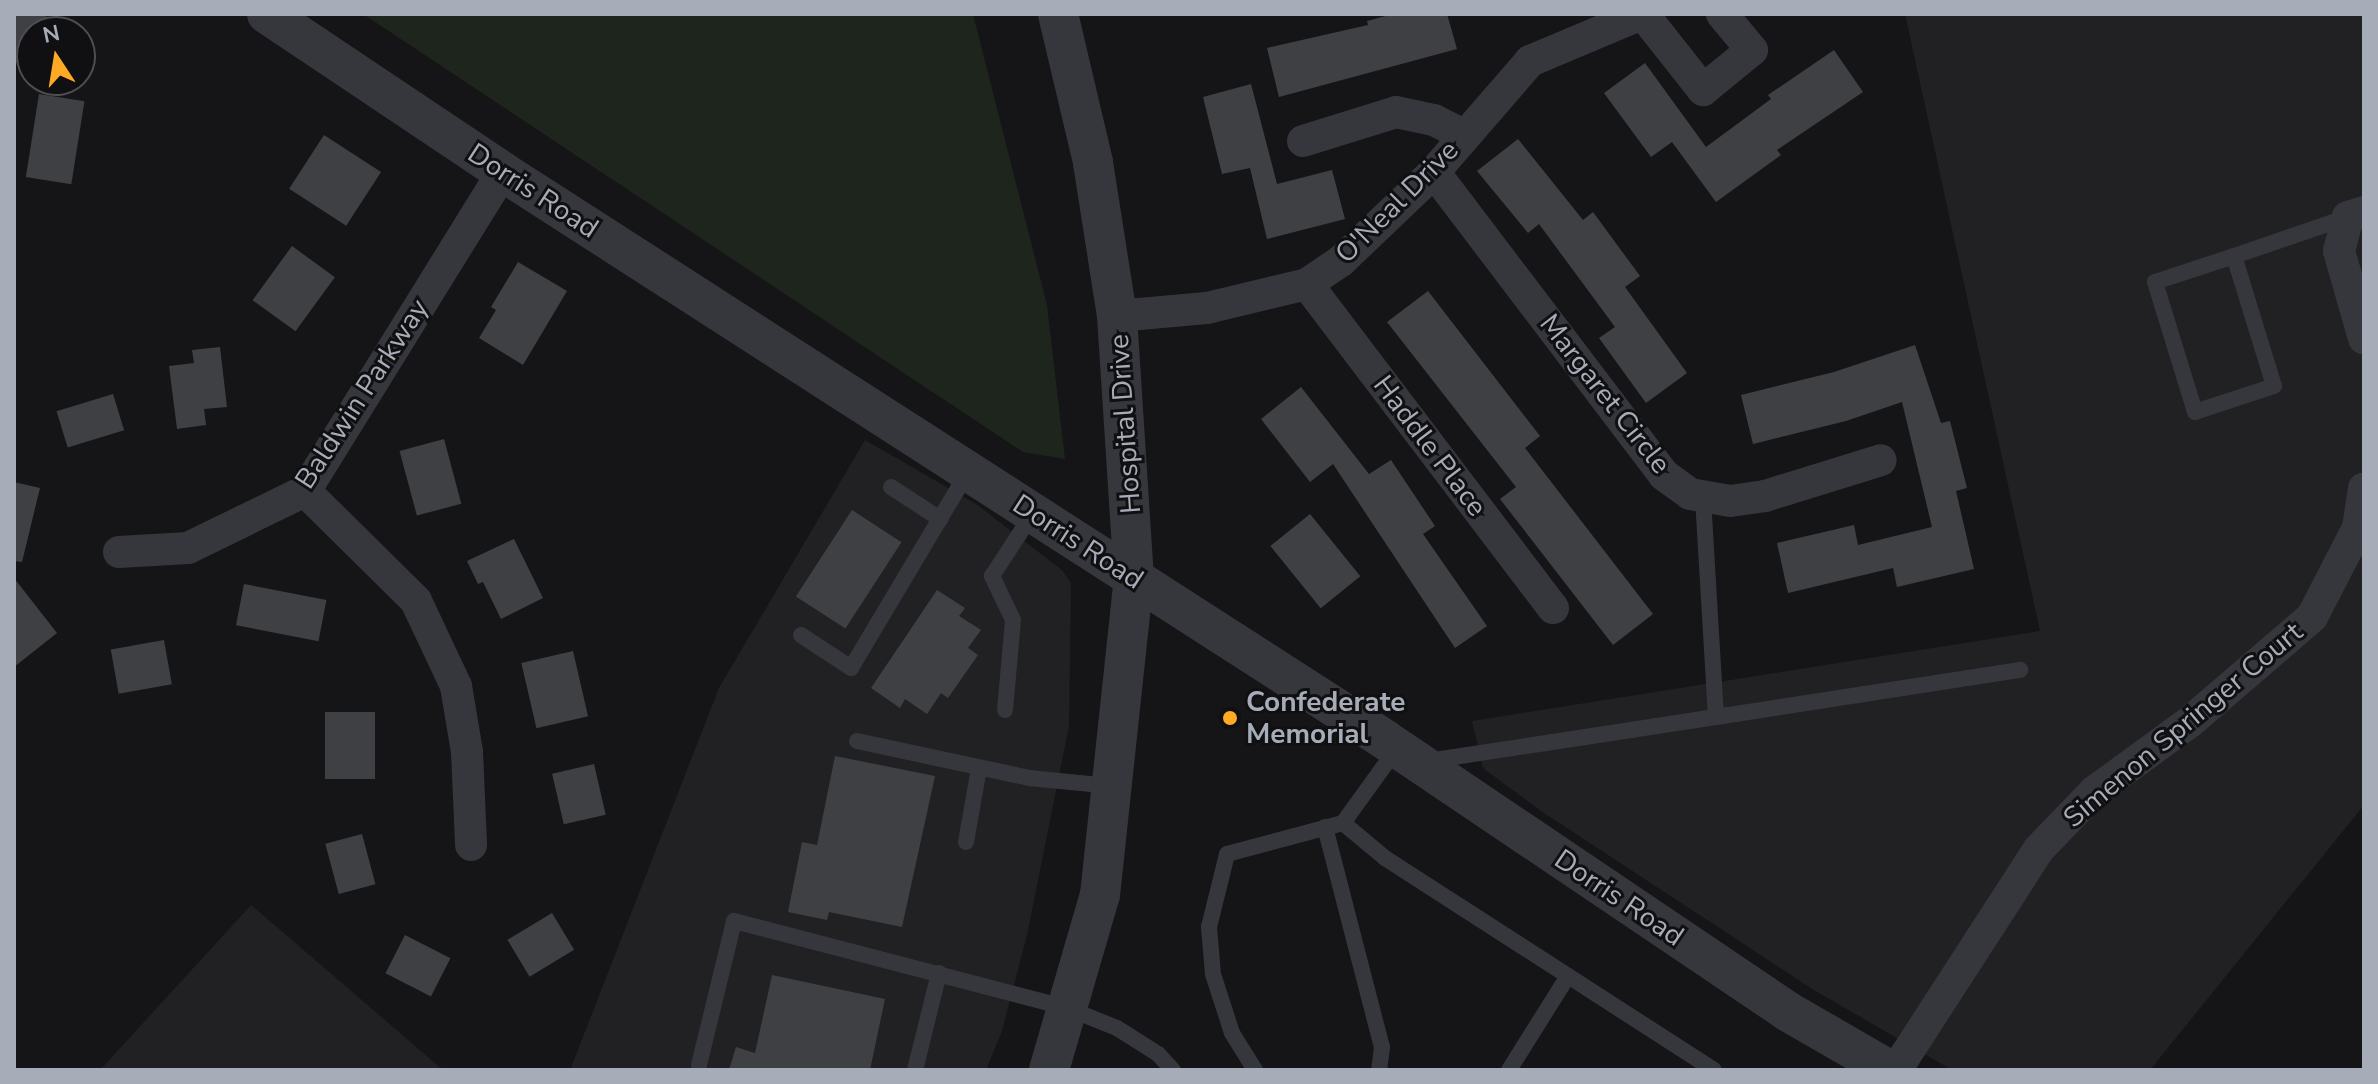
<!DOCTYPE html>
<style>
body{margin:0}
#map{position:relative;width:2378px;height:1084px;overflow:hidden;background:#151517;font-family:"Nunito Sans",sans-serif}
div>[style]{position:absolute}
.built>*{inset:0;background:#212124}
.green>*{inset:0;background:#1d251d}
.building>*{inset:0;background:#3f4044;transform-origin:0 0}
.service>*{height:16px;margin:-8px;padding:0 8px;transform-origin:8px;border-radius:8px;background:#36373c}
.minor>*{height:32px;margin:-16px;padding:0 16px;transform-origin:16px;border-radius:16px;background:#36373c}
.tertiary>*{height:40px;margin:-20px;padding:0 20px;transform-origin:20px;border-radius:20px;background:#36373c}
.dots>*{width:22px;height:22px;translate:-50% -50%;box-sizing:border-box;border:4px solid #101012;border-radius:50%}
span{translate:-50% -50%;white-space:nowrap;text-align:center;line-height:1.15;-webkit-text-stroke:6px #101012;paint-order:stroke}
.street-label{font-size:28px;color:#a6acb8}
.poi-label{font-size:28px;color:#a6acb8;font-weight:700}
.left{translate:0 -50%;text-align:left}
.frame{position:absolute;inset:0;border:16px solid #a6acb8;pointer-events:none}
.north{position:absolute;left:16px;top:16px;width:80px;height:80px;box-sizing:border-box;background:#101012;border:2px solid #4c4e54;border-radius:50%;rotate:348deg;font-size:22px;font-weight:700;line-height:32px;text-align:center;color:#a6acb8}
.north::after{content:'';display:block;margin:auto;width:28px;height:36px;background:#ffaa25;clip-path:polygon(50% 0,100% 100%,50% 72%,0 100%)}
</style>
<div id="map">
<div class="built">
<div style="clip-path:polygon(1905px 14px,2364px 14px,2364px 805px,2150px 1070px,1952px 1070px,1814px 990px,1541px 811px,1483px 768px,1472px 721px,2040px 631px)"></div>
<div style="clip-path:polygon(865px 440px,976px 504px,1062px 570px,1071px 583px,1069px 726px,1027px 935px,1002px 1031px,986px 1070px,570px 1070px,719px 688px)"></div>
<div style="clip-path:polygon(251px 905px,349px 989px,443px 1070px,100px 1070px)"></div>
</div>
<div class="green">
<div style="clip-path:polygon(363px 14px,973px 14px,1047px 305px,1065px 459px,1023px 452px)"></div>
</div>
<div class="building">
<div style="clip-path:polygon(14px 14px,48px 14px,37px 32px,32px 32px,32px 39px,14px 67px)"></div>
<div style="clip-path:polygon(1393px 14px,1447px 14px,1457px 49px,1279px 97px,1267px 48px,1368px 25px,1367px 21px)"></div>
<div style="clip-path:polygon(1834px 50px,1863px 92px,1777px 150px,1781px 155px,1716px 202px,1672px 142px,1651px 157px,1604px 93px,1645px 63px,1706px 147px,1771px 99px,1768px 95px)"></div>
<div style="clip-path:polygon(1251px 84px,1277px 184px,1332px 170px,1345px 219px,1267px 239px,1250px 168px,1222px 174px,1203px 97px)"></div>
<div style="left:39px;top:94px;width:46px;height:84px;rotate:9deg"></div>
<div style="left:324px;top:135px;width:68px;height:64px;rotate:33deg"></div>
<div style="clip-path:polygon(1518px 139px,1583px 220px,1593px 212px,1640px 276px,1625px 287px,1687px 373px,1646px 403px,1599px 338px,1615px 327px,1539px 224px,1528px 233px,1477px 171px)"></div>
<div style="left:292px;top:246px;width:53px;height:67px;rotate:36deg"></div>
<div style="clip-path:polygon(518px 262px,567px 291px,523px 365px,479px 338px,496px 310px,491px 307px)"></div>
<div style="clip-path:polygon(1428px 291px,1540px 436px,1525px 448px,1653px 614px,1613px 645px,1500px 499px,1516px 487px,1387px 322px)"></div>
<div style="clip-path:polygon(1915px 345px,1941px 423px,1950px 421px,1967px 488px,1956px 491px,1974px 569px,1897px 587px,1893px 568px,1788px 593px,1777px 543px,1854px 525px,1858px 545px,1932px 527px,1902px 402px,1846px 421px,1753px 444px,1741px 395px,1834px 372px)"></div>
<div style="clip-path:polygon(220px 347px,227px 407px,204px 409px,206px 425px,177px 429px,169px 366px,194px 363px,192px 350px)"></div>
<div style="clip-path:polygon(1301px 387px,1369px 474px,1391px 460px,1435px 526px,1423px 534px,1487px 626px,1455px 648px,1333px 464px,1310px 482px,1261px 419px)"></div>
<div style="left:113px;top:394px;width:38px;height:59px;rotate:73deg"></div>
<div style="left:444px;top:439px;width:67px;height:46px;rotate:75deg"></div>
<div style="clip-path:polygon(14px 482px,40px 488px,22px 562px,14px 561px)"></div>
<div style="left:852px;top:510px;width:59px;height:103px;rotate:33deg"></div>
<div style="left:1310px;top:514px;width:80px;height:51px;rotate:51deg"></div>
<div style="clip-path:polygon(514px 539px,543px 598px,501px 619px,483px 582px,478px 584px,467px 561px)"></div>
<div style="clip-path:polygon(14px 578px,57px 633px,14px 667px)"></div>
<div style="left:244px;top:584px;width:84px;height:42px;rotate:11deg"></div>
<div style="clip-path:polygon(937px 590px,965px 608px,959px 616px,981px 630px,968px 648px,978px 655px,948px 698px,941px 693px,927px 714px,905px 699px,900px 708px,871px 688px)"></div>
<div style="left:164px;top:640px;width:45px;height:54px;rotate:80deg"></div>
<div style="left:573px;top:651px;width:67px;height:53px;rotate:77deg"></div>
<div style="left:375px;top:712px;width:67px;height:50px;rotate:90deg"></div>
<div style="clip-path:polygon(835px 756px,935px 776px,902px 927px,829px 912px,827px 920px,788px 912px,802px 842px,817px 845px)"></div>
<div style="left:594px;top:764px;width:52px;height:43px;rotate:77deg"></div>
<div style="left:362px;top:834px;width:52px;height:38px;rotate:75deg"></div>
<div style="left:552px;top:913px;width:43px;height:52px;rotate:59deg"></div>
<div style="left:405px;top:935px;width:51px;height:43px;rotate:27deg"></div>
<div style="clip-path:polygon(772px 975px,885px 999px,870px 1070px,729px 1070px,736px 1047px,755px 1053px)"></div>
</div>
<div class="service">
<div style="left:2234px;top:256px;width:136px;rotate:72.9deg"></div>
<div style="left:2274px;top:386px;width:83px;rotate:161.8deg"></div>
<div style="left:2195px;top:412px;width:136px;rotate:-107.1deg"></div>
<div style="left:2155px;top:282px;width:83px;rotate:-18.2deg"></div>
<div style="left:2234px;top:256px;width:120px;rotate:-18.9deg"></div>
<div style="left:891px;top:487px;width:59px;rotate:33.1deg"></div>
<div style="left:801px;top:635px;width:60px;rotate:33.4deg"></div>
<div style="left:851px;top:668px;width:228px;rotate:-59.2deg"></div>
<div style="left:1005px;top:710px;width:90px;rotate:-84.9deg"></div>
<div style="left:1013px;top:620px;width:49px;rotate:-115.5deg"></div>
<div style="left:992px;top:576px;width:75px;rotate:-56.9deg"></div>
<div style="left:1716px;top:717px;width:308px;rotate:-8.8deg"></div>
<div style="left:857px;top:741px;width:176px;rotate:12.1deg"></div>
<div style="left:1029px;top:778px;width:81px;rotate:5.6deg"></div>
<div style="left:1428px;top:761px;width:291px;rotate:-8.7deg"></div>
<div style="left:1716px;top:717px;width:221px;rotate:-93.4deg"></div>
<div style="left:1343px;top:823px;width:55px;rotate:39.8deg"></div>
<div style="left:1385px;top:858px;width:391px;rotate:32.8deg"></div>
<div style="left:1325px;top:827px;width:227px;rotate:75.5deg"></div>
<div style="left:1382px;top:1047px;width:23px;rotate:97deg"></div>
<div style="left:966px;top:842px;width:75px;rotate:-80deg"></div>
<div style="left:699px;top:1065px;width:148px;rotate:-76.3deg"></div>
<div style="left:734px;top:921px;width:344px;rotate:14.6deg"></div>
<div style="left:1067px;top:1008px;width:54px;rotate:21.8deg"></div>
<div style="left:1117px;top:1028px;width:49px;rotate:32.4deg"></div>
<div style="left:1158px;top:1054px;width:22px;rotate:47deg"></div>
<div style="left:915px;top:1070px;width:100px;rotate:-76.1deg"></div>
<div style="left:1255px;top:1070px;width:44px;rotate:-121.9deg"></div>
<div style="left:1232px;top:1033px;width:62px;rotate:-107.9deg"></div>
<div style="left:1213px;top:974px;width:47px;rotate:-94.9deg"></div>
<div style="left:1209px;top:927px;width:75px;rotate:-76.1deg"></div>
<div style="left:1227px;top:854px;width:120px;rotate:-15deg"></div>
<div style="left:1343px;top:823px;width:92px;rotate:-54.2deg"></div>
<div style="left:1509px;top:1070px;width:111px;rotate:-57.9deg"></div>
</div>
<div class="minor">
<div style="left:1643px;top:14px;width:97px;rotate:51.7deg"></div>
<div style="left:1703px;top:90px;width:63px;rotate:-39.2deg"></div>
<div style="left:1752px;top:50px;width:47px;rotate:-129.8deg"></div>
<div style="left:1303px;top:141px;width:97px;rotate:-17.3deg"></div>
<div style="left:1396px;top:112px;width:39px;rotate:12deg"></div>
<div style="left:1434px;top:120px;width:33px;rotate:27deg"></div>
<div style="left:1434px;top:172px;width:380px;rotate:52.8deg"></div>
<div style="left:1664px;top:475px;width:32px;rotate:36deg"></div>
<div style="left:1690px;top:494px;width:41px;rotate:9.9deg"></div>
<div style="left:1730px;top:501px;width:35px;rotate:-8deg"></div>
<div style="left:1765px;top:496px;width:121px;rotate:-17.2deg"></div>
<div style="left:2364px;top:212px;width:17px;rotate:163deg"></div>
<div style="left:2348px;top:217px;width:35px;rotate:105deg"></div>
<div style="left:2339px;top:251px;width:91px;rotate:74deg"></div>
<div style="left:1307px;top:284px;width:407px;rotate:52.8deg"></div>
<div style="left:1117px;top:316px;width:90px;rotate:-5.1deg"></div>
<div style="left:1207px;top:308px;width:103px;rotate:-13.5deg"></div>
<div style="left:1307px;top:284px;width:41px;rotate:-34.1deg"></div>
<div style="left:1341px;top:261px;width:129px;rotate:-43.7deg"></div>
<div style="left:1434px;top:172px;width:147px;rotate:-49.1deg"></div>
<div style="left:1530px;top:61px;width:121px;rotate:-22.8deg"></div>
<div style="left:305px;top:491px;width:156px;rotate:44.7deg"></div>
<div style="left:416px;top:601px;width:94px;rotate:64.8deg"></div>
<div style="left:456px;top:686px;width:67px;rotate:80.5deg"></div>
<div style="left:467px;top:752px;width:93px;rotate:87.5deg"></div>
<div style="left:119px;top:552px;width:69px;rotate:-3.3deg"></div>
<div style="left:188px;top:548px;width:130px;rotate:-26deg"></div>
<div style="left:305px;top:491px;width:375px;rotate:-58.2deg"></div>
<div style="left:1896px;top:1070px;width:263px;rotate:-57.1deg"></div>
<div style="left:2039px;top:849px;width:79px;rotate:-46deg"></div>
<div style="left:2094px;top:792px;width:120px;rotate:-36.2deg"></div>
<div style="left:2191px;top:721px;width:160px;rotate:-40.7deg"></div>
<div style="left:2312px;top:617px;width:100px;rotate:-62.7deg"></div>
<div style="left:2358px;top:528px;width:40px;rotate:-81.5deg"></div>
</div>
<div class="tertiary">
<div style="left:267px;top:14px;width:284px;rotate:33.8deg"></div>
<div style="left:503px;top:172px;width:1048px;rotate:32.76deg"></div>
<div style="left:1384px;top:739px;width:486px;rotate:34deg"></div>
<div style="left:1787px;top:1011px;width:118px;rotate:30deg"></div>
<div style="left:1049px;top:1070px;width:182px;rotate:-73.8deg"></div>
<div style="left:1100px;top:895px;width:318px;rotate:-83.9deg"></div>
<div style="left:1134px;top:579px;width:264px;rotate:-93.7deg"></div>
<div style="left:1117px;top:316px;width:156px;rotate:-98.9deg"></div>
<div style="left:1093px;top:162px;width:152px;rotate:-103.3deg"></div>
</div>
<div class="dots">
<div style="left:1230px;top:718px;background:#ffaa25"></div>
</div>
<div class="street-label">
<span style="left:533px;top:191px;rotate:33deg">Dorris Road</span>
<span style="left:1397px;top:202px;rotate:-45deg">O'Neal Drive</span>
<span style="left:362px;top:394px;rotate:-57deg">Baldwin Parkway</span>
<span style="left:1605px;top:394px;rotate:52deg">Margaret Circle</span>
<span style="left:1125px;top:424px;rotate:-94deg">Hospital Drive</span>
<span style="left:1430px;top:446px;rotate:53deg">Haddle Place</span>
<span style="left:1078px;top:542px;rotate:33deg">Dorris Road</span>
<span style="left:2183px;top:725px;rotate:-40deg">Simenon Springer Court</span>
<span style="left:1619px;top:898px;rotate:34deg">Dorris Road</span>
</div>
<div class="poi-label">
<span class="left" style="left:1246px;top:718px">Confederate<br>Memorial</span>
</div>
<div class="frame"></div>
<div class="north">N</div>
</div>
